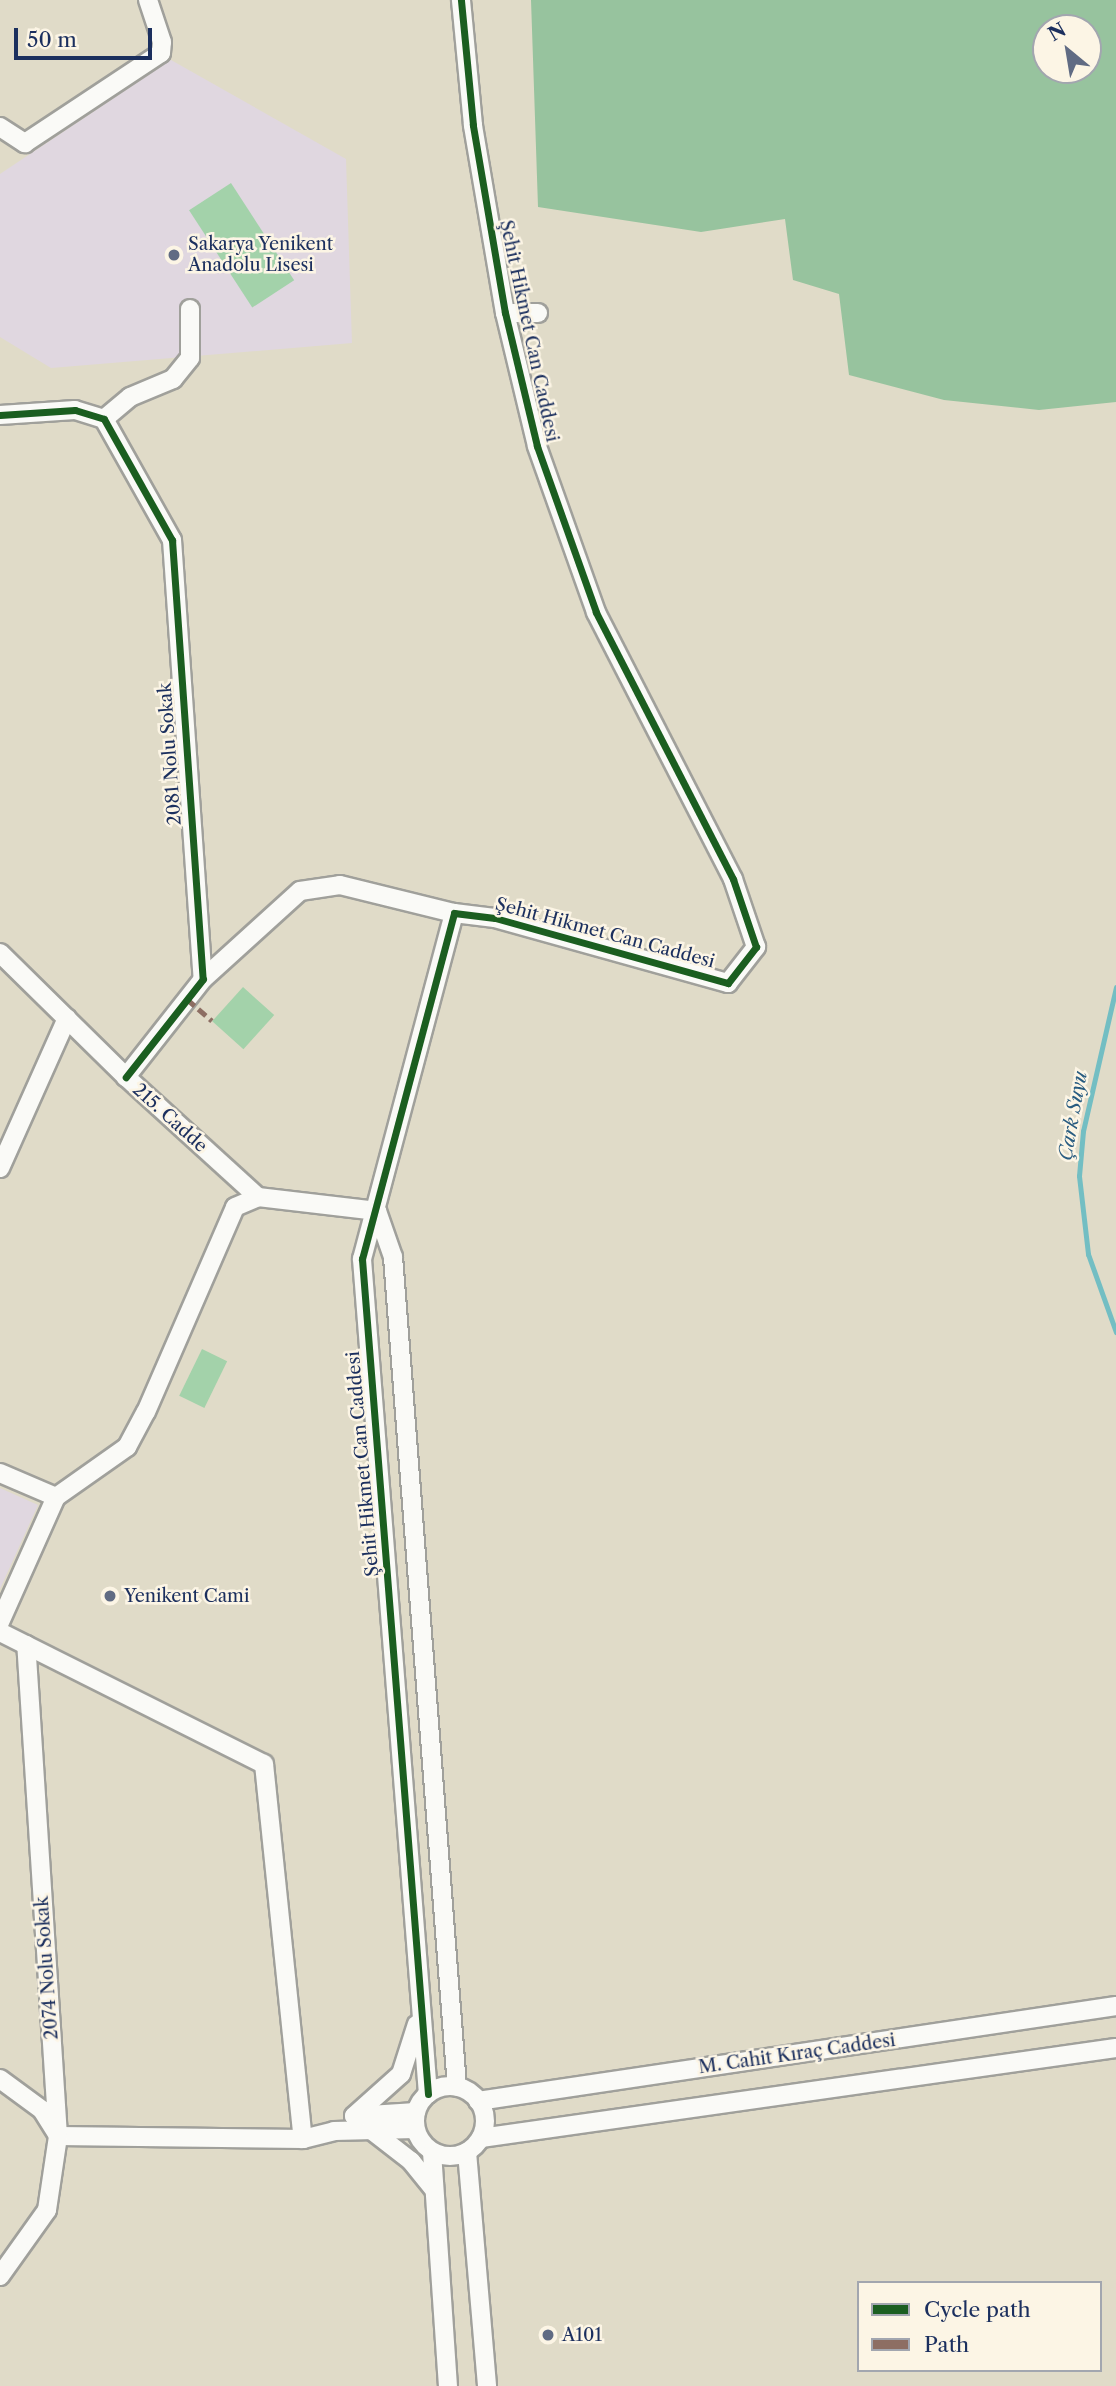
<!DOCTYPE html>
<meta charset="utf-8">
<style>
body{margin:0}
#map{position:relative;width:1116px;height:2386px;overflow:hidden;background:#e0dbc8;font-family:"Libre Caslon Text",serif}
div>[style]{position:absolute}
.built>*{inset:0;background:#e0d7e0}
.green>*{inset:0;background:#a3d2aa;transform-origin:0 0}
.forest>*{inset:0;background:#97c39e}
.stream>*{height:5px;margin:-2.5px;padding:0 2.5px;transform-origin:2.5px;border-radius:2.5px;background:#73bec3}
.roads{filter:drop-shadow(2px 0 #a0a09b) drop-shadow(-2px 0 #a0a09b) drop-shadow(0 2px #a0a09b) drop-shadow(0 -2px #a0a09b)}
.minor>*{height:18px;margin:-9px;padding:0 9px;transform-origin:9px;border-radius:9px;background:#fafaf7}
.minor>.ring{margin:-9px;padding:0;box-sizing:content-box;background:none;border:18px solid #fafaf7;border-radius:50%}
.quiet>*{height:5px;margin-top:-2.5px;transform-origin:0;background:repeating-linear-gradient(90deg,#8d6e63 0 10px,transparent 0 15px)}
.cycleway>*{height:7px;margin:-3.5px;padding:0 3.5px;transform-origin:3.5px;border-radius:3.5px;background:#1b5e20}
.dots>*{width:19px;height:19px;translate:-50% -50%;box-sizing:border-box;border:4px solid #fcf5e5;border-radius:50%}
span{translate:-50% -50%;white-space:nowrap;text-align:center;line-height:1.15;-webkit-text-stroke:5px #fcf5e5;paint-order:stroke}
.poi-label{font-size:18px;color:#1b2f5e}
.left{translate:0 -50%;text-align:left}
.street-label{font-size:18px;color:#1b2f5e}
.water-label{font-size:19px;color:#295c81;font-style:italic}
.legend{position:absolute;left:857px;top:2281px;width:245px;height:91px;box-sizing:border-box;background:#fcf5e5;border:2px solid #a2a6af;margin:0;padding:9px 12px;list-style:none;font-size:21px;color:#1b2f5e}
.legend li{display:flex;align-items:center;gap:14px;height:35px}
.legend b{width:35px;border:2px solid #a2a6af}
.north{position:absolute;left:1032px;top:14px;width:70px;height:70px;box-sizing:border-box;background:#fcf5e5;border:2px solid #a2a6af;border-radius:50%;rotate:330deg;font-size:19px;font-weight:700;line-height:28px;text-align:center;color:#1b2f5e}
.north::after{content:'';display:block;margin:auto;width:24px;height:32px;background:#606b83;clip-path:polygon(50% 0,100% 100%,50% 72%,0 100%)}
.scale{position:absolute;left:14px;top:28px;width:138px;height:32px;box-sizing:border-box;border:4px solid #1b2f5e;border-top:0;padding-left:9px;font-size:21px;line-height:24px;white-space:nowrap;color:#1b2f5e;-webkit-text-stroke:5px #fcf5e5;paint-order:stroke}
</style>
<div id="map">
<div class="built">
<div style="clip-path:polygon(171px 60px,346px 159px,352px 343px,51px 368px,0 337px,0 174px)"></div>
<div style="clip-path:polygon(0 1488px,38px 1505px,0 1589px)"></div>
</div>
<div class="green">
<div style="left:231px;top:183px;width:116px;height:50px;rotate:57deg"></div>
<div style="left:243px;top:987px;width:42px;height:46px;rotate:42deg"></div>
<div style="left:202px;top:1349px;width:28px;height:52px;rotate:26deg"></div>
</div>
<div class="forest">
<div style="clip-path:polygon(evenodd,531px 0,1116px 0,1116px 402px,1039px 410px,944px 400px,849px 375px,839px 294px,793px 280px,785px 219px,701px 232px,538px 207px,531px 0,1046px 28px,1088px 28px,1088px 70px,1046px 70px,1046px 28px)"></div>
</div>
<div class="stream">
<div style="left:1116px;top:987px;width:148px;rotate:102.9deg"></div>
<div style="left:1083px;top:1131px;width:45px;rotate:95.1deg"></div>
<div style="left:1079px;top:1176px;width:79px;rotate:83.4deg"></div>
<div style="left:1088px;top:1254px;width:83px;rotate:70.3deg"></div>
</div>
<div class="roads">
<div class="minor">
<div style="left:0;top:127px;width:30px;rotate:33deg"></div>
<div style="left:25px;top:143px;width:163px;rotate:-33.5deg"></div>
<div style="left:161px;top:53px;width:11px;rotate:-85deg"></div>
<div style="left:162px;top:42px;width:44px;rotate:-108.4deg"></div>
<div style="left:505px;top:313px;width:33px"></div>
<div style="left:0;top:415px;width:75px;rotate:-3.8deg"></div>
<div style="left:75px;top:410px;width:30px;rotate:17deg"></div>
<div style="left:104px;top:419px;width:139px;rotate:60.7deg"></div>
<div style="left:172px;top:540px;width:440px;rotate:86deg"></div>
<div style="left:203px;top:979px;width:125px;rotate:128.2deg"></div>
<div style="left:104px;top:419px;width:34px;rotate:-40deg"></div>
<div style="left:130px;top:397px;width:47px;rotate:-22.7deg"></div>
<div style="left:173px;top:379px;width:27px;rotate:-51deg"></div>
<div style="left:190px;top:358px;width:49px;rotate:-90deg"></div>
<div style="left:0;top:953px;width:177px;rotate:44.5deg"></div>
<div style="left:126px;top:1077px;width:178px;rotate:42.3deg"></div>
<div style="left:258px;top:1197px;width:120px;rotate:6.7deg"></div>
<div style="left:203px;top:979px;width:131px;rotate:-42.2deg"></div>
<div style="left:300px;top:891px;width:40px;rotate:-8.5deg"></div>
<div style="left:340px;top:885px;width:117px;rotate:13.8deg"></div>
<div style="left:0;top:1168px;width:164px;rotate:-65.9deg"></div>
<div style="left:377px;top:1211px;width:49px;rotate:70.8deg"></div>
<div style="left:393px;top:1257px;width:832px;rotate:85.59deg"></div>
<div style="left:0;top:1473px;width:61px;rotate:23.2deg"></div>
<div style="left:56px;top:1497px;width:87px;rotate:-35.2deg"></div>
<div style="left:127px;top:1447px;width:40px;rotate:-62deg"></div>
<div style="left:146px;top:1412px;width:223px;rotate:-66.5deg"></div>
<div style="left:235px;top:1207px;width:25px;rotate:-23deg"></div>
<div style="left:0;top:1622px;width:137px;rotate:-65.9deg"></div>
<div style="left:0;top:1632px;width:295px;rotate:26.6deg"></div>
<div style="left:264px;top:1764px;width:377px;rotate:84.1deg"></div>
<div style="left:0;top:2079px;width:52px;rotate:36.4deg"></div>
<div style="left:42px;top:2110px;width:31px;rotate:58deg"></div>
<div style="left:58px;top:2136px;width:245px;rotate:0.7deg"></div>
<div style="left:303px;top:2139px;width:32px;rotate:-14deg"></div>
<div style="left:334px;top:2131px;width:81px;rotate:-1.4deg"></div>
<div class="ring" style="left:415px;top:2086px;width:52px;height:52px"></div>
<div style="left:428px;top:2094px;width:838px;rotate:-94.52deg"></div>
<div style="left:362px;top:1259px;width:358px;rotate:-75.1deg"></div>
<div style="left:454px;top:913px;width:41px;rotate:7deg"></div>
<div style="left:495px;top:918px;width:242px;rotate:15.6deg"></div>
<div style="left:728px;top:983px;width:46px;rotate:-52.1deg"></div>
<div style="left:756px;top:947px;width:72px;rotate:-108.7deg"></div>
<div style="left:733px;top:879px;width:300px;rotate:-117.2deg"></div>
<div style="left:596px;top:612px;width:176px;rotate:-109.6deg"></div>
<div style="left:537px;top:446px;width:137px;rotate:-103.5deg"></div>
<div style="left:505px;top:313px;width:191px;rotate:-99.7deg"></div>
<div style="left:473px;top:125px;width:126px;rotate:-95.5deg"></div>
<div style="left:478px;top:2101px;width:645px;rotate:-8.47deg"></div>
<div style="left:354px;top:2116px;width:63px;rotate:-41.8deg"></div>
<div style="left:401px;top:2074px;width:52px;rotate:-72.3deg"></div>
<div style="left:354px;top:2116px;width:62px;rotate:-3.7deg"></div>
<div style="left:371px;top:2130px;width:51px;rotate:37.8deg"></div>
<div style="left:411px;top:2161px;width:36px;rotate:51deg"></div>
<div style="left:481px;top:2138px;width:641px;rotate:-8.07deg"></div>
<div style="left:432px;top:2152px;width:235px;rotate:86.1deg"></div>
<div style="left:467px;top:2152px;width:235px;rotate:85.1deg"></div>
<div style="left:0;top:2276px;width:81px;rotate:-54.5deg"></div>
<div style="left:47px;top:2210px;width:75px;rotate:-81.5deg"></div>
<div style="left:58px;top:2136px;width:492px;rotate:-93.7deg"></div>
</div>
</div>
<div class="quiet">
<div style="left:187px;top:999px;width:33px;rotate:41deg"></div>
</div>
<div class="cycleway">
<div style="left:0;top:415px;width:75px;rotate:-3.8deg"></div>
<div style="left:75px;top:410px;width:30px;rotate:17deg"></div>
<div style="left:104px;top:419px;width:139px;rotate:60.7deg"></div>
<div style="left:172px;top:540px;width:440px;rotate:86deg"></div>
<div style="left:203px;top:979px;width:125px;rotate:128.2deg"></div>
<div style="left:428px;top:2094px;width:838px;rotate:-94.52deg"></div>
<div style="left:362px;top:1259px;width:358px;rotate:-75.1deg"></div>
<div style="left:454px;top:913px;width:41px;rotate:7deg"></div>
<div style="left:495px;top:918px;width:242px;rotate:15.6deg"></div>
<div style="left:728px;top:983px;width:46px;rotate:-52.1deg"></div>
<div style="left:756px;top:947px;width:72px;rotate:-108.7deg"></div>
<div style="left:733px;top:879px;width:300px;rotate:-117.2deg"></div>
<div style="left:596px;top:612px;width:176px;rotate:-109.6deg"></div>
<div style="left:537px;top:446px;width:137px;rotate:-103.5deg"></div>
<div style="left:505px;top:313px;width:191px;rotate:-99.7deg"></div>
<div style="left:473px;top:125px;width:126px;rotate:-95.5deg"></div>
</div>
<div class="dots">
<div style="left:174px;top:255px;background:#606b83"></div>
<div style="left:110px;top:1596px;background:#606b83"></div>
<div style="left:548px;top:2335px;background:#606b83"></div>
</div>
<div class="poi-label">
<span class="left" style="left:188px;top:255px">Sakarya Yenikent<br>Anadolu Lisesi</span>
<span class="left" style="left:124px;top:1596px">Yenikent Cami</span>
<span class="left" style="left:562px;top:2335px">A101</span>
</div>
<div class="street-label">
<span style="left:529px;top:331px;rotate:78deg">Şehit Hikmet Can Caddesi</span>
<span style="left:170px;top:754px;rotate:-94deg">2081 Nolu Sokak</span>
<span style="left:605px;top:933px;rotate:15deg">Şehit Hikmet Can Caddesi</span>
<span style="left:170px;top:1118px;rotate:42deg">215. Cadde</span>
<span style="left:363px;top:1464px;rotate:-95deg">Şehit Hikmet Can Caddesi</span>
<span style="left:47px;top:1968px;rotate:-94deg">2074 Nolu Sokak</span>
<span style="left:797px;top:2054px;rotate:-8deg">M. Cahit Kıraç Caddesi</span>
</div>
<div class="water-label">
<span style="left:1073px;top:1116px;rotate:-80deg">Çark Suyu</span>
</div>
<ul class="legend">
<li><b style="height:9px;background:#1b5e20"></b>Cycle path</li>
<li><b style="height:9px;background:#8d6e63"></b>Path</li>
</ul>
<div class="north">N</div>
<div class="scale">50 m</div>
</div>
